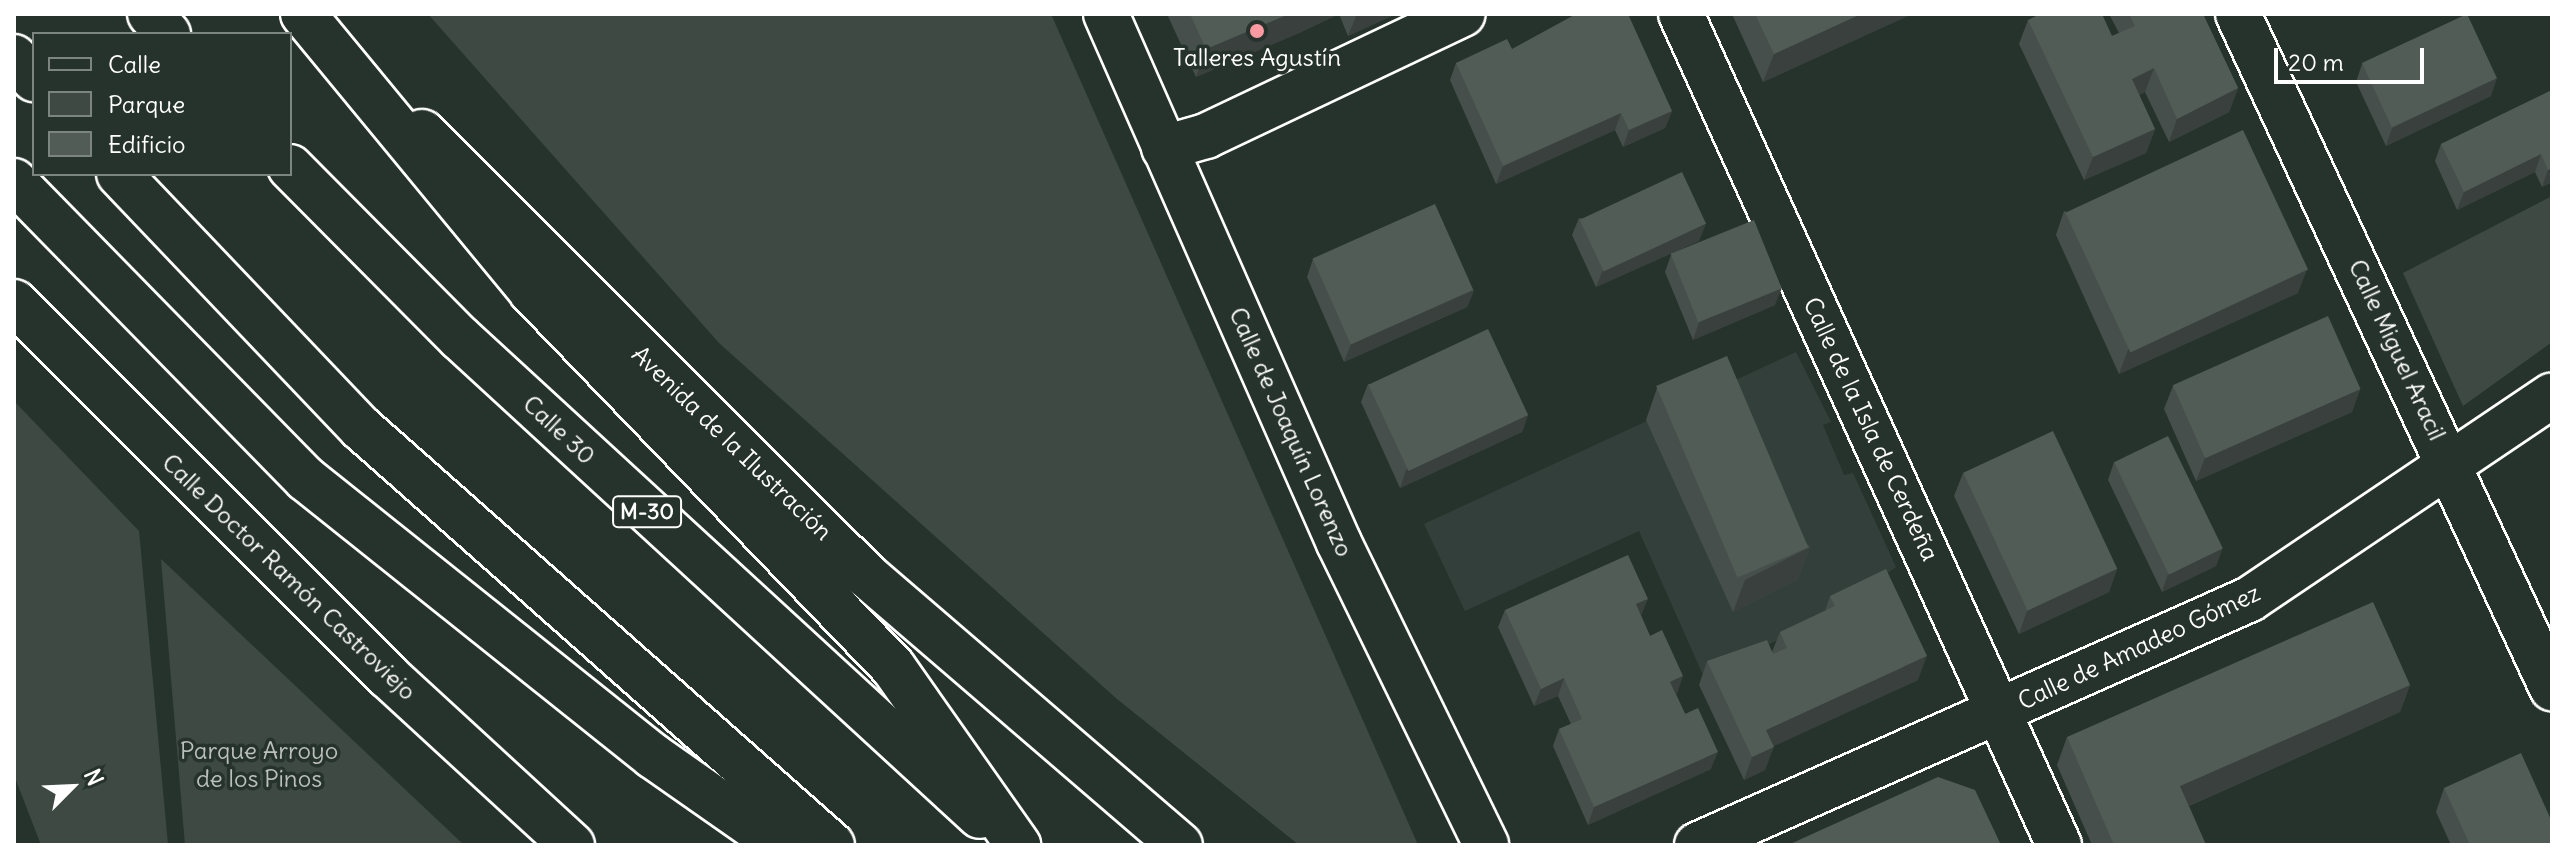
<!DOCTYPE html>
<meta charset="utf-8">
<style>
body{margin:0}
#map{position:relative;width:2566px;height:859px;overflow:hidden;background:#26332d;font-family:Delius,sans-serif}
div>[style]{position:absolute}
.built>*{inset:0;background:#333f3a}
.green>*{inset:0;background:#3e4944}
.roads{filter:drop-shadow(2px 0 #fff) drop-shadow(-2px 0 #fff) drop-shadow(0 2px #fff) drop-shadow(0 -2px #fff)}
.minor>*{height:44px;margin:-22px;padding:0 22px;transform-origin:22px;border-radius:22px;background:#26332d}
.highway>*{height:44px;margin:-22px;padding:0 22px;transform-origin:22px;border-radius:22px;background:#26332d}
.wall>*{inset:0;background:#464f4b}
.shaded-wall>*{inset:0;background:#39403d}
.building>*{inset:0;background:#515c57;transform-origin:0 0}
.dots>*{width:22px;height:22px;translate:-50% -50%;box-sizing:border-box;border:4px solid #26332d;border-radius:50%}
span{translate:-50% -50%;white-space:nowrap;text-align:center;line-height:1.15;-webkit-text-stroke:7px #26332d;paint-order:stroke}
.shield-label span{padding:2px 6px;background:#26332d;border:2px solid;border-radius:6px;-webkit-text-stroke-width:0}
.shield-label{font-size:22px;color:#fff;font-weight:700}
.poi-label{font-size:24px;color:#fff}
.street-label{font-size:24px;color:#fff}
.park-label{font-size:24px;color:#bbbfbe}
.frame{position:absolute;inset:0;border:16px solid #fff;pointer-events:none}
.legend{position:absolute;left:32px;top:32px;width:260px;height:144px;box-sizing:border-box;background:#26332d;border:2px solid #7d8581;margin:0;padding:10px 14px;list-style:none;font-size:24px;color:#fff}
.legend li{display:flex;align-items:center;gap:16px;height:40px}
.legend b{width:40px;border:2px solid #7d8581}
.north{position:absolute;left:32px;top:747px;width:80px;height:80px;-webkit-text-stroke:6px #26332d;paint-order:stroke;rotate:66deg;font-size:22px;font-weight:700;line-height:32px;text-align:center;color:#fff}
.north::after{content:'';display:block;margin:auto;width:28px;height:36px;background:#fff;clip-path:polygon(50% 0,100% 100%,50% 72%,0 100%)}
.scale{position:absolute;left:2274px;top:48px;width:150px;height:36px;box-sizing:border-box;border:4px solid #fff;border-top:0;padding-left:10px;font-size:24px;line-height:28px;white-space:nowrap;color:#fff;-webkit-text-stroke:6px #26332d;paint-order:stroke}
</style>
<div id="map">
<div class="built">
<div style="clip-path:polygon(1796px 352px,1831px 422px,1823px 425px,1844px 475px,1853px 473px,1896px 567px,1821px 620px,1703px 675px,1639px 531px,1465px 611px,1424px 524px)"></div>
</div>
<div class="green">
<div style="clip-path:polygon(428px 14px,1051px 14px,1418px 845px,1299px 845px,1117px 699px,719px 343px)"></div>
<div style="clip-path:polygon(2552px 196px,2552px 342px,2463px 406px,2403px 273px)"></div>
<div style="clip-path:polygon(14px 401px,139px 531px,168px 845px,41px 845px,14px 775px)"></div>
<div style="clip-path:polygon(161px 559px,464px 845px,185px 845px)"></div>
</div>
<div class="roads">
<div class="minor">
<div style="left:1106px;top:14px;width:578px;rotate:66.23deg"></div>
<div style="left:1339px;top:543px;width:336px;rotate:64deg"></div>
<div style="left:1681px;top:14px;width:913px;rotate:65.54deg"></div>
<div style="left:2238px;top:14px;width:744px;rotate:65.02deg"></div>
<div style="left:422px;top:132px;width:627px;rotate:44.94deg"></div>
<div style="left:866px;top:575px;width:414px;rotate:40.7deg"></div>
<div style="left:1164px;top:148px;width:44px;rotate:-15.9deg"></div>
<div style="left:1206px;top:136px;width:284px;rotate:-25.4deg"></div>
<div style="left:14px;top:302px;width:529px;rotate:45deg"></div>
<div style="left:388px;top:676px;width:250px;rotate:42.6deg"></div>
<div style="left:1697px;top:845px;width:605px;rotate:-23.98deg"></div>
<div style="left:2250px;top:599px;width:364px;rotate:-34deg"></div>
</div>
<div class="highway">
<div style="left:150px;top:14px;width:27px;rotate:48deg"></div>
<div style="left:303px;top:14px;width:359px;rotate:50.5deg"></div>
<div style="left:531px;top:291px;width:522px;rotate:46.09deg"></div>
<div style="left:893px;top:667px;width:218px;rotate:54.9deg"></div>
<div style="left:14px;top:57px;width:30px;rotate:48deg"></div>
<div style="left:290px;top:167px;width:241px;rotate:45.2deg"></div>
<div style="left:460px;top:338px;width:706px;rotate:42.59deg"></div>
<div style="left:119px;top:174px;width:351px;rotate:46.4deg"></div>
<div style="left:361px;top:428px;width:629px;rotate:41.52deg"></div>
<div style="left:14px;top:181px;width:417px;rotate:45.6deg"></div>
<div style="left:306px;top:479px;width:444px;rotate:38.6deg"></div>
<div style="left:653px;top:756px;width:155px;rotate:35deg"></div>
</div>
</div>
<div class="wall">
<div style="clip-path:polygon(1167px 14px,1339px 14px,1299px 33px,1196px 77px)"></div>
<div style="clip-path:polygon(1339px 14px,1396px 14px,1348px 36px)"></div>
<div style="clip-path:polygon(1732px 14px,1912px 14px,1763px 82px)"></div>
<div style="clip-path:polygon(2109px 14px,2203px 14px,2238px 88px,2229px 112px,2169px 142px,2145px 92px,2139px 95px,2155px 129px,2146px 153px,2084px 180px,2019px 44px,2028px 20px,2112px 36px,2119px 33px)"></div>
<div style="clip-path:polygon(1512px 49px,1672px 111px,1665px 128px,1623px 147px,1615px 130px,1496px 184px,1450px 80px,1456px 63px)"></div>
<div style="clip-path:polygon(2362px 64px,2491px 96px,2386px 146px,2356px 82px)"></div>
<div style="clip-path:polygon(2552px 90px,2552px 182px,2542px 187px,2535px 172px,2457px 210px,2435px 161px,2441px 144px)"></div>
<div style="clip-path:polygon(2064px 211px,2298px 293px,2119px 374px,2056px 235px)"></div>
<div style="clip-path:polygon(1579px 218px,1699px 241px,1596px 287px,1572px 235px)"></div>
<div style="clip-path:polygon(1671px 255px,1775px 305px,1693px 340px,1665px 272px)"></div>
<div style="clip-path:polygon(1313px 259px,1474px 290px,1467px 307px,1344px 362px,1307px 277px)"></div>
<div style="clip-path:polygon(1368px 384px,1528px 415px,1522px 432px,1400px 488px,1361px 402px)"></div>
<div style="clip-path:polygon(2173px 386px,2360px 389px,2352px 412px,2196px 481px,2164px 409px)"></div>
<div style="clip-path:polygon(1657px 388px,1810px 547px,1798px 579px,1733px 612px,1646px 420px)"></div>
<div style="clip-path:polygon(2114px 462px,2222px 549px,2216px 566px,2162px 592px,2108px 480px)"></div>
<div style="clip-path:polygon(1963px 473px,2117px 569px,2109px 592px,2019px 634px,1954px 496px)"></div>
<div style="clip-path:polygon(1830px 596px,1918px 680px,1773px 746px,1765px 770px,1744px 780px,1699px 685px,1707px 661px,1772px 652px,1780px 632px,1825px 611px)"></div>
<div style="clip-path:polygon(1505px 610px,1641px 616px,1677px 694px,1676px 694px,1711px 769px,1588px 825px,1553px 746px,1559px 729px,1571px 724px,1558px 696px,1534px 706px,1498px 627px)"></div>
<div style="clip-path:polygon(2410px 685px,2400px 712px,2189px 806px,2206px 845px,2092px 845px,2057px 765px,2067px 737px)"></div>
<div style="clip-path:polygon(2444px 788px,2552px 845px,2451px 845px,2436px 812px)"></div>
</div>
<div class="shaded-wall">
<div style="clip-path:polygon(1289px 14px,1339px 14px,1299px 33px,1196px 77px,1206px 49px)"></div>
<div style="clip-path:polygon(1357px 14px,1396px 14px,1348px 36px)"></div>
<div style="clip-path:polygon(1861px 14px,1912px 14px,1763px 82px,1774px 54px)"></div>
<div style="clip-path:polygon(2154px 68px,2145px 92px,2124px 103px,2132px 79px)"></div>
<div style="clip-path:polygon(2497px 78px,2491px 96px,2386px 146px,2392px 128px)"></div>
<div style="clip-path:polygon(2238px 88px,2229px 112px,2169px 142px,2177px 119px)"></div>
<div style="clip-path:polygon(1672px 111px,1665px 128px,1623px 147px,1629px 130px)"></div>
<div style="clip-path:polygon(1621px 113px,1615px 130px,1496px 184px,1503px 166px)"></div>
<div style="clip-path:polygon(2155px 129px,2146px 153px,2084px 180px,2093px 157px)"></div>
<div style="clip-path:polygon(2541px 154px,2535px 172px,2457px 210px,2464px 192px)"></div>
<div style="clip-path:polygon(2552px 168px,2552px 182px,2542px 187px,2548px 170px)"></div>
<div style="clip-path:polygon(1706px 224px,1699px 241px,1596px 287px,1603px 270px)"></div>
<div style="clip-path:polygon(2307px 270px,2298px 293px,2119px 374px,2128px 350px)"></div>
<div style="clip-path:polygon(1782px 288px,1775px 305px,1693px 340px,1699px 322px)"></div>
<div style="clip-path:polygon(1474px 290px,1467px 307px,1344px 362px,1351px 344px)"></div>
<div style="clip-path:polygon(2360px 389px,2352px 412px,2196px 481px,2205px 458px)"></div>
<div style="clip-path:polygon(1528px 415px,1522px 432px,1400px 488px,1406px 470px)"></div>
<div style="clip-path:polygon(1810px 547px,1798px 579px,1733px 612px,1745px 580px)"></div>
<div style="clip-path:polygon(2222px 549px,2216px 566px,2162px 592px,2168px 574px)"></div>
<div style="clip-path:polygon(2117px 569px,2109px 592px,2019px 634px,2027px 611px)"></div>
<div style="clip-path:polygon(1648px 599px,1641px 616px,1636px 604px)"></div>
<div style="clip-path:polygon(1927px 656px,1918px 680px,1757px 754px,1766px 730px)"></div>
<div style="clip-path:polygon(1683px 676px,1677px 694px,1664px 700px,1670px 682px)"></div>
<div style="clip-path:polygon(1564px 678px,1558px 696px,1534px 706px,1541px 689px)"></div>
<div style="clip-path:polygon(2410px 685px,2400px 712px,2170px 814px,2180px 786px)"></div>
<div style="clip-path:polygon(1774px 747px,1765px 770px,1744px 780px,1752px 757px)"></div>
<div style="clip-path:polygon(1718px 752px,1711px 769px,1588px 825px,1594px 807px)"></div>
</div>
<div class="building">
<div style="clip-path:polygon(1190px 14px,1289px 14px,1206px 49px)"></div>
<div style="clip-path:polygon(1576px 14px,1628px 14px,1672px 111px,1629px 130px,1621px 113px,1503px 166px,1456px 63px,1507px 39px,1512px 49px)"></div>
<div style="clip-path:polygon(1755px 14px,1861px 14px,1774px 54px)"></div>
<div style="clip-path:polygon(2040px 14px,2102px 14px,2112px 36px,2135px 26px,2129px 14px,2203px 14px,2238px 88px,2177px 119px,2154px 68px,2132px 79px,2155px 129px,2093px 157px,2028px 20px)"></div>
<div style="left:2467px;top:14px;width:71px;height:116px;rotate:65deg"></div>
<div style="clip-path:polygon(2552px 90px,2552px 168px,2548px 170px,2541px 154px,2464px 192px,2441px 144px)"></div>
<div style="left:2243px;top:130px;width:154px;height:196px;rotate:65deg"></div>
<div style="left:1682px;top:172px;width:57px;height:113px;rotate:65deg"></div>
<div style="left:1435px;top:204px;width:94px;height:134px;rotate:66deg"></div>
<div style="left:1754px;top:220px;width:74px;height:90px;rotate:68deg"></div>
<div style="left:2328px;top:316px;width:80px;height:170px;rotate:66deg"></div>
<div style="left:1488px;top:329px;width:95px;height:132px;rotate:65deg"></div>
<div style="left:1727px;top:356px;width:208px;height:77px;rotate:67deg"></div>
<div style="left:2053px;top:431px;width:152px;height:99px;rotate:65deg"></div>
<div style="left:2168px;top:436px;width:125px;height:60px;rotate:64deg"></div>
<div style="clip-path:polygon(1628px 555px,1648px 599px,1636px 604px,1650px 636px,1662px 630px,1683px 676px,1670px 682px,1685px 714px,1698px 708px,1718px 752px,1594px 807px,1559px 729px,1582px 719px,1564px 678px,1541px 689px,1505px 610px)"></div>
<div style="clip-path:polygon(1886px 569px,1927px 656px,1766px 730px,1774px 747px,1752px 757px,1707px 661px,1767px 640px,1773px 654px,1787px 648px,1780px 632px,1835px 606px,1830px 596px)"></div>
<div style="clip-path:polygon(2373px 602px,2410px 685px,2180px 786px,2206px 845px,2114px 845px,2067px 737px)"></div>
<div style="clip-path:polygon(2521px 753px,2552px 822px,2552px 845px,2470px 845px,2444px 788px)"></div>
<div style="clip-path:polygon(1938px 777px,1975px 790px,2001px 845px,1788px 845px)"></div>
</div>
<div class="dots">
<div style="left:1257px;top:31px;background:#ff9aa2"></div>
</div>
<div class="shield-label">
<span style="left:647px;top:512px">M-30</span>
</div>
<div class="poi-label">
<span style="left:1257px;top:58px">Talleres Agustín</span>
</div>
<div class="street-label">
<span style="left:2397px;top:350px;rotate:65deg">Calle Miguel Aracil</span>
<span style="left:1871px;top:429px;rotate:65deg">Calle de la Isla de Cerdeña</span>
<span style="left:559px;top:430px;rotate:43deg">Calle 30</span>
<span style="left:1291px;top:432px;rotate:66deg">Calle de Joaquín Lorenzo</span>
<span style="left:732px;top:443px;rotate:44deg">Avenida de la Ilustración</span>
<span style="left:289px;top:577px;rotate:44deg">Calle Doctor Ramón Castroviejo</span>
<span style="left:2139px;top:647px;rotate:-25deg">Calle de Amadeo Gómez</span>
</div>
<div class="park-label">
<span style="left:259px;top:765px">Parque Arroyo<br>de los Pinos</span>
</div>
<div class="frame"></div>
<ul class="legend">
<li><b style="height:10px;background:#26332d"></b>Calle</li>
<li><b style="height:22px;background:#3e4944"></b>Parque</li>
<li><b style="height:22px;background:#515c57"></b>Edificio</li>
</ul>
<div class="north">N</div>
<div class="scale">20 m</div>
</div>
